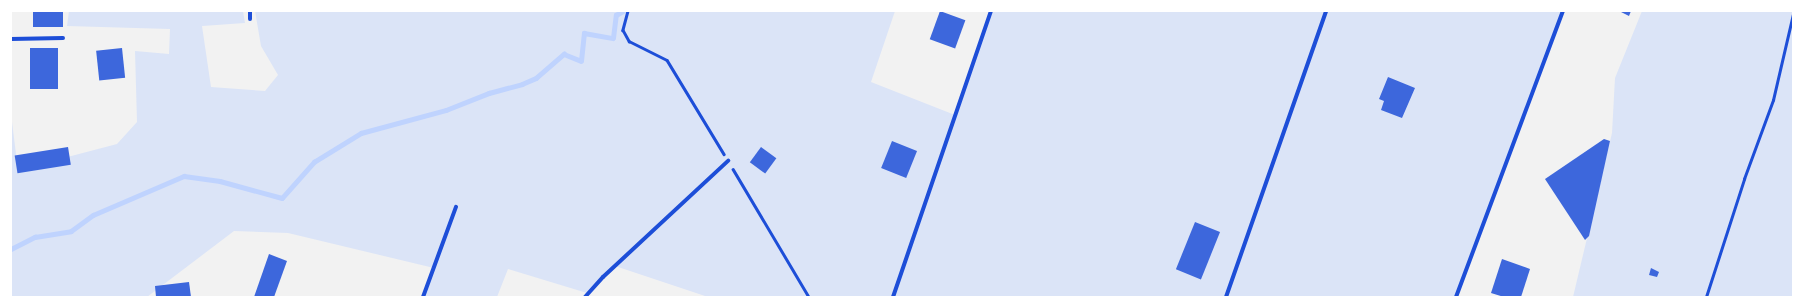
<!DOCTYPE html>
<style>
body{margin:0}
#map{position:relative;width:1804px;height:308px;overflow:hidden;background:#f2f2f2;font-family:Arial,sans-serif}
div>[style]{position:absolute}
.green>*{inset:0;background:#dbe4f7}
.stream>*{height:4.5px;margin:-2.25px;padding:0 2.25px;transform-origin:2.25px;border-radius:2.25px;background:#bfd3fe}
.building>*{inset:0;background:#3d67dc;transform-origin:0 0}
.path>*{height:2.5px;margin:-1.25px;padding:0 1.25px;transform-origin:1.25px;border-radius:1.25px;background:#1d4ed8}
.minor>*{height:4px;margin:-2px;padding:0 2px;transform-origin:2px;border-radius:2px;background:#1d4ed8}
span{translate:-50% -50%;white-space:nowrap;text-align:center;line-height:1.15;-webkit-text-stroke:4px #fff;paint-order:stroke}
.frame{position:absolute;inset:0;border:12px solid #fff;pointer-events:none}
</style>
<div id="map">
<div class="green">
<div style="clip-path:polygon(69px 11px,243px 11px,245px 23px,202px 26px,211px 87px,265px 91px,278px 75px,261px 46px,255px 11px,895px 11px,871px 82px,955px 115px,991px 11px,1563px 11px,1456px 297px,708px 297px,615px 266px,587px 293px,508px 269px,497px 297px,423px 297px,434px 268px,288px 233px,234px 231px,147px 297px,11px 297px,11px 114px,18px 170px,117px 144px,137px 122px,135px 51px,169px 54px,170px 29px,67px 26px)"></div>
<div style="clip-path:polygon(1642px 11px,1793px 11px,1793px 297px,1573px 297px,1612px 133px,1615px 78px)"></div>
</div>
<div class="stream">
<div style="left:11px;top:249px;width:27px;rotate:-27deg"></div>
<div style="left:35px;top:237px;width:36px;rotate:-9deg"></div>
<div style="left:71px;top:231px;width:27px;rotate:-36deg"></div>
<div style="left:93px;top:215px;width:99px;rotate:-23.2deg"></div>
<div style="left:184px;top:176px;width:36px;rotate:8deg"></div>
<div style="left:220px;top:181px;width:64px;rotate:15.3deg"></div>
<div style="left:282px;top:198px;width:48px;rotate:-48.4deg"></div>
<div style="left:314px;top:162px;width:55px;rotate:-31.7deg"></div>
<div style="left:361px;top:133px;width:88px;rotate:-15.1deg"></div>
<div style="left:446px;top:110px;width:46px;rotate:-21.6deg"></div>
<div style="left:489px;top:93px;width:34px;rotate:-15deg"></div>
<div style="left:522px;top:84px;width:15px;rotate:-23deg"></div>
<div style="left:536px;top:78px;width:37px;rotate:-41deg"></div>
<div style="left:564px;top:54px;width:18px;rotate:22deg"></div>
<div style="left:581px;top:61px;width:28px;rotate:-84deg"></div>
<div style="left:584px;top:33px;width:29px;rotate:10deg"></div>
<div style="left:613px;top:38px;width:23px;rotate:-83deg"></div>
<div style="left:616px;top:15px;width:8px;rotate:-30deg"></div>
</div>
<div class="building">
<div style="left:33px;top:11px;width:30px;height:16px"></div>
<div style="left:940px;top:11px;width:27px;height:30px;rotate:20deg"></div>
<div style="clip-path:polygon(1619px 11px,1631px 11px,1629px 16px)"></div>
<div style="left:30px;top:48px;width:28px;height:41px"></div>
<div style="left:122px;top:48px;width:30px;height:26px;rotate:84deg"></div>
<div style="clip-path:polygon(1388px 77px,1415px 88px,1402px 118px,1381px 110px,1384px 101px,1379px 99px)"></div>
<div style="clip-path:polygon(1604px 139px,1610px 141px,1589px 236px,1585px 240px,1545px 179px)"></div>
<div style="left:892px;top:141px;width:27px;height:29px;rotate:22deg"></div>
<div style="left:68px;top:147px;width:18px;height:54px;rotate:81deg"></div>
<div style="left:761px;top:147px;width:19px;height:19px;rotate:36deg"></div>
<div style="left:1195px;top:222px;width:27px;height:51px;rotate:22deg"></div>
<div style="clip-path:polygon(269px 254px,287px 261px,274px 297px,254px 297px)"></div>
<div style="clip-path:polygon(1502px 259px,1530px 269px,1521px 297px,1504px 297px,1491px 293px)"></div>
<div style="clip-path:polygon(1651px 268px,1659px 272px,1657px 277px,1649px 275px)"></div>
<div style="clip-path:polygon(189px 282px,191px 297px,156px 297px,155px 286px)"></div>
</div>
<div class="path">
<div style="left:628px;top:11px;width:20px;rotate:105deg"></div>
<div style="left:623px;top:30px;width:13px;rotate:61deg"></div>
<div style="left:629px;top:41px;width:42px;rotate:26.6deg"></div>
<div style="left:667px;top:60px;width:110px;rotate:58.8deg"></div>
<div style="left:733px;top:169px;width:149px;rotate:59.3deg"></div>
<div style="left:1706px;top:297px;width:124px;rotate:-72.1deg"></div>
<div style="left:1744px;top:179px;width:84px;rotate:-69.8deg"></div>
<div style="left:1773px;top:100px;width:88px;rotate:-76.9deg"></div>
</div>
<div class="minor">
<div style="left:250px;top:11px;width:8px;rotate:90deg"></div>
<div style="left:11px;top:39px;width:52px;rotate:-1.1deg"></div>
<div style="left:423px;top:297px;width:96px;rotate:-69.9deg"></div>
<div style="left:585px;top:297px;width:27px;rotate:-48deg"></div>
<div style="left:603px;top:277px;width:171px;rotate:-42.9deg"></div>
<div style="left:893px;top:297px;width:302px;rotate:-71.1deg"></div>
<div style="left:1226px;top:297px;width:303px;rotate:-70.7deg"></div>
<div style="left:1456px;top:297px;width:305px;rotate:-69.5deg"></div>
</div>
<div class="frame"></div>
</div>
